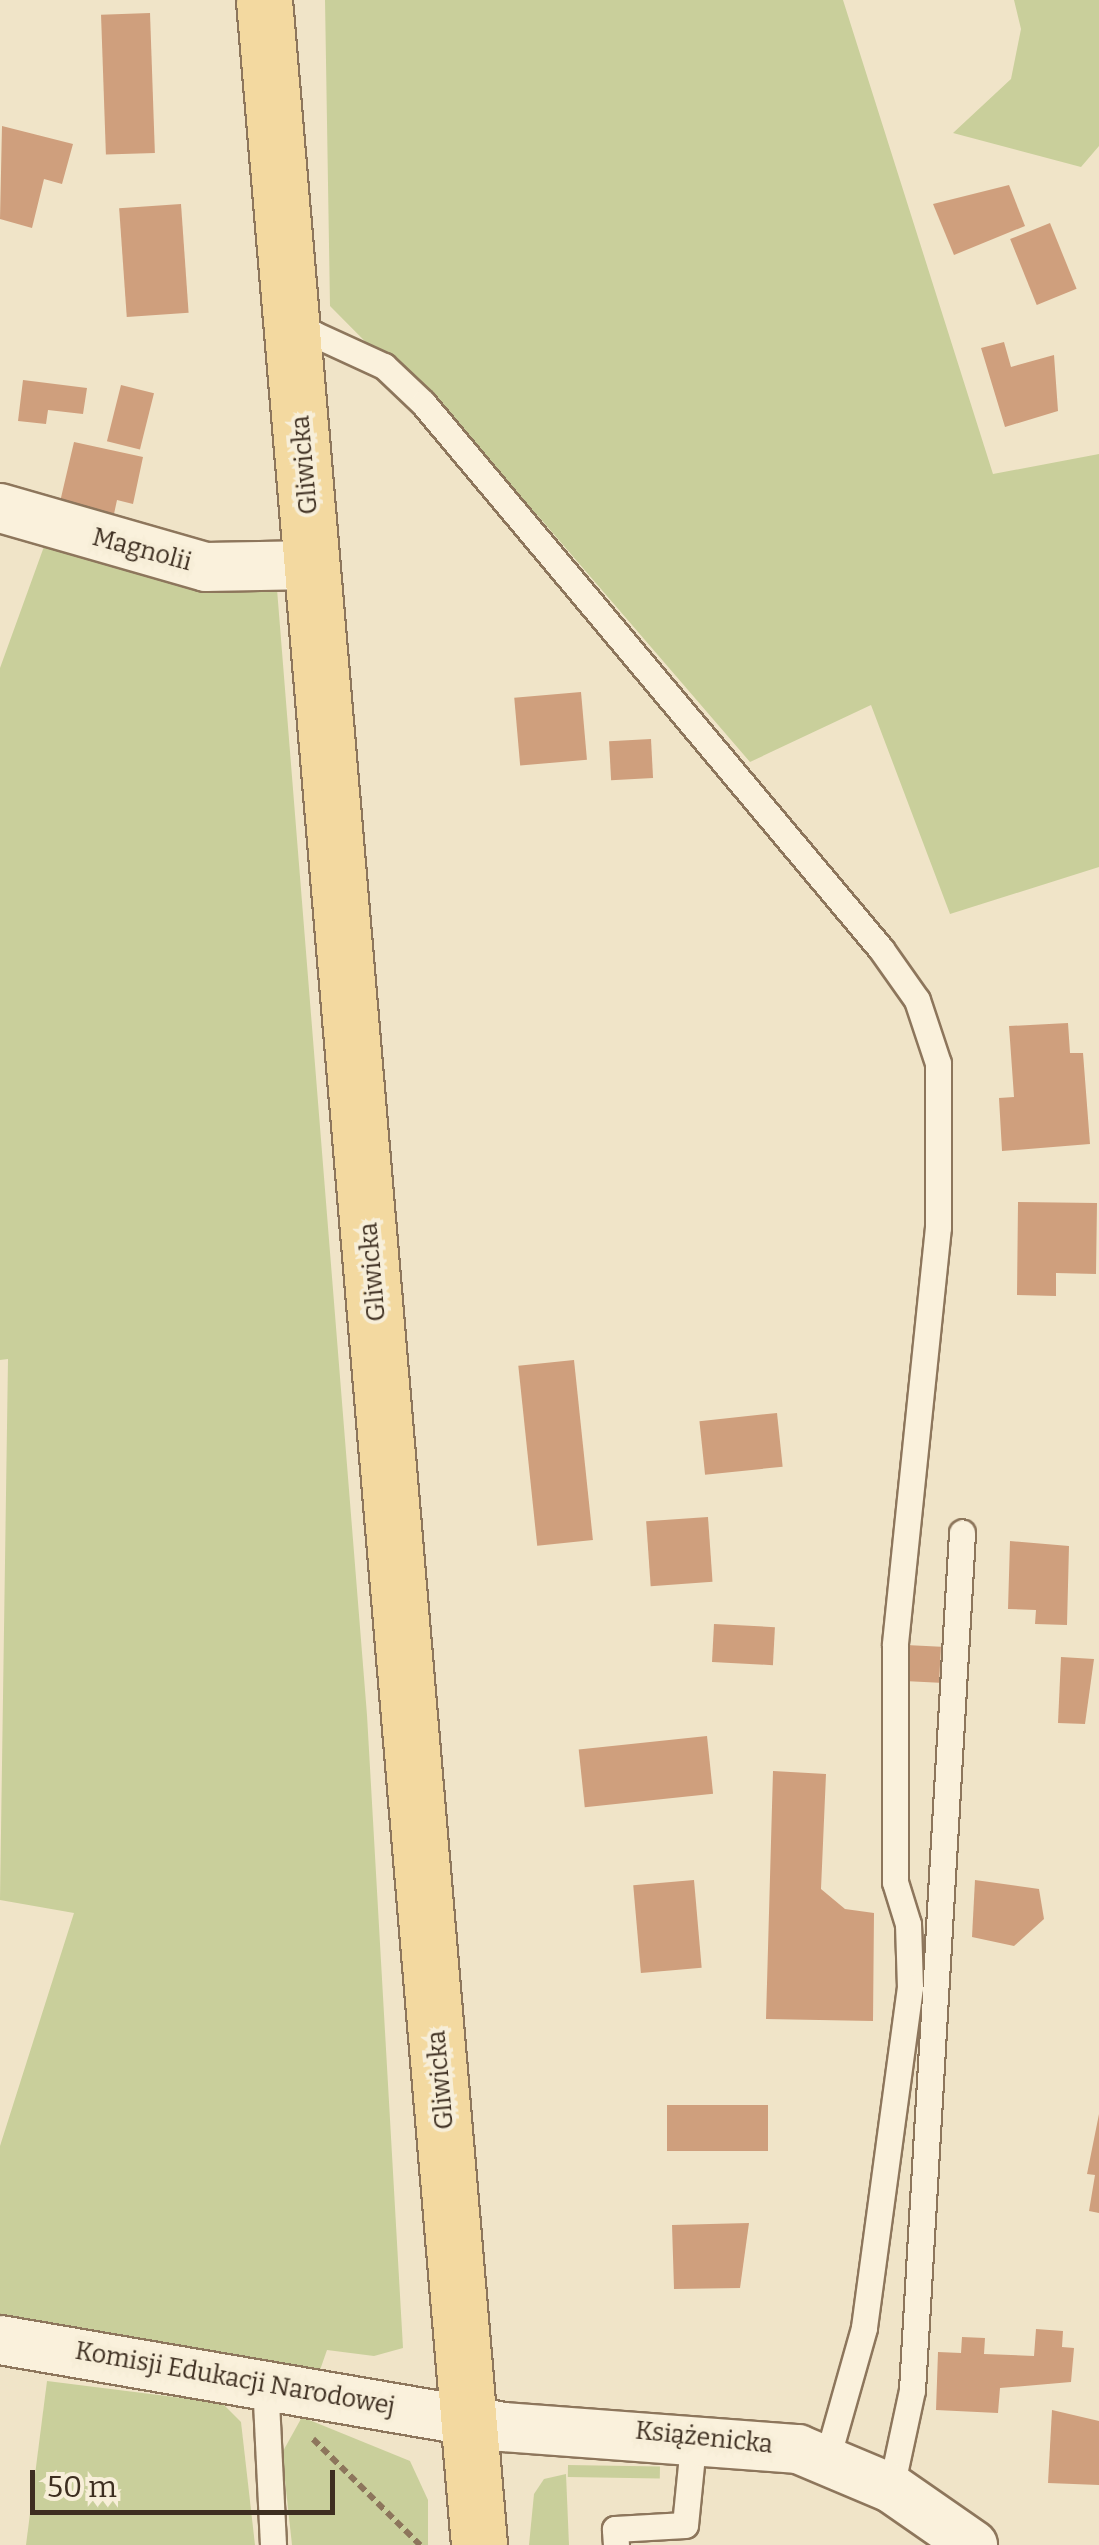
<!DOCTYPE html>
<meta charset="utf-8">
<style>
body{margin:0}
#map{position:relative;width:1099px;height:2545px;overflow:hidden;background:#f0e4c8;font-family:Bitter,serif}
div>[style]{position:absolute}
.green>*{inset:0;background:#c9cf9b;transform-origin:0 0}
.building>*{inset:0;background:#cf9f7d;transform-origin:0 0}
.path>*{height:6px;margin-top:-3px;transform-origin:0;background:repeating-linear-gradient(90deg,#8d765c 0 8px,transparent 0 13px)}
.roads{filter:drop-shadow(2px 0 #8d765c) drop-shadow(-2px 0 #8d765c) drop-shadow(0 2px #8d765c) drop-shadow(0 -2px #8d765c)}
.lane>*{height:25px;margin:-12.5px;padding:0 12.5px;transform-origin:12.5px;border-radius:12.5px;background:#faf1dc}
.street>*{height:48px;margin:-24px;padding:0 24px;transform-origin:24px;border-radius:24px;background:#faf1dc}
.primary>*{height:55px;margin:-27.5px;padding:0 27.5px;transform-origin:27.5px;border-radius:27.5px;background:#f3d9a0}
span{translate:-50% -50%;white-space:nowrap;text-align:center;line-height:1.15;-webkit-text-stroke:8px #f7eed8;paint-order:stroke}
.street-label{font-size:25px;color:#3d2e20}
.scale{position:absolute;left:30px;top:2470px;width:305px;height:45px;box-sizing:border-box;border:5px solid #3d2e20;border-top:0;padding-left:12px;font-size:30px;line-height:35px;white-space:nowrap;color:#3d2e20;-webkit-text-stroke:8px #f7eed8;paint-order:stroke}
</style>
<div id="map">
<div class="green">
<div style="clip-path:polygon(325px 0,843px 0,993px 474px,1099px 454px,1099px 867px,950px 914px,871px 705px,750px 762px,539px 517px,330px 306px)"></div>
<div style="clip-path:polygon(1014px 0,1099px 0,1099px 146px,1081px 167px,953px 133px,1011px 79px,1021px 29px)"></div>
<div style="clip-path:polygon(46px 541px,277px 589px,367px 1715px,403px 2348px,374px 2356px,327px 2350px,320px 2370px,0 2322px,0 2146px,74px 1913px,0 1900px,8px 1359px,0 1360px,0 668px)"></div>
<div style="clip-path:polygon(47px 2381px,222px 2403px,241px 2422px,255px 2545px,26px 2545px)"></div>
<div style="clip-path:polygon(302px 2417px,410px 2461px,428px 2500px,428px 2545px,292px 2545px,282px 2453px)"></div>
<div style="left:568px;top:2465px;width:92px;height:12px;rotate:1deg"></div>
<div style="clip-path:polygon(566px 2474px,569px 2545px,529px 2545px,534px 2494px,544px 2479px)"></div>
</div>
<div class="building">
<div style="left:150px;top:13px;width:140px;height:49px;rotate:88deg"></div>
<div style="clip-path:polygon(2px 126px,73px 144px,62px 184px,44px 179px,32px 228px,0 219px)"></div>
<div style="clip-path:polygon(1009px 185px,1025px 226px,954px 255px,933px 204px)"></div>
<div style="left:181px;top:204px;width:109px;height:62px;rotate:86deg"></div>
<div style="left:1050px;top:223px;width:71px;height:43px;rotate:68deg"></div>
<div style="clip-path:polygon(1004px 342px,1011px 367px,1054px 355px,1058px 411px,1005px 427px,981px 348px)"></div>
<div style="clip-path:polygon(23px 380px,87px 388px,83px 414px,48px 410px,46px 424px,18px 421px)"></div>
<div style="left:121px;top:385px;width:34px;height:58px;rotate:14deg"></div>
<div style="clip-path:polygon(74px 442px,143px 457px,133px 504px,117px 500px,114px 514px,60px 502px)"></div>
<div style="left:581px;top:692px;width:68px;height:67px;rotate:85deg"></div>
<div style="left:651px;top:739px;width:39px;height:42px;rotate:87deg"></div>
<div style="clip-path:polygon(1068px 1023px,1070px 1053px,1083px 1053px,1090px 1144px,1002px 1151px,999px 1098px,1014px 1097px,1009px 1026px)"></div>
<div style="clip-path:polygon(1018px 1202px,1097px 1203px,1096px 1274px,1056px 1273px,1056px 1296px,1017px 1295px)"></div>
<div style="left:574px;top:1360px;width:181px;height:56px;rotate:84deg"></div>
<div style="left:777px;top:1413px;width:54px;height:78px;rotate:84deg"></div>
<div style="left:708px;top:1517px;width:65px;height:62px;rotate:86deg"></div>
<div style="clip-path:polygon(1010px 1541px,1069px 1546px,1067px 1625px,1035px 1624px,1036px 1610px,1008px 1609px)"></div>
<div style="left:714px;top:1624px;width:61px;height:38px;rotate:3deg"></div>
<div style="left:906px;top:1645px;width:35px;height:36px;rotate:3deg"></div>
<div style="clip-path:polygon(1061px 1657px,1094px 1659px,1085px 1724px,1058px 1723px)"></div>
<div style="left:707px;top:1736px;width:58px;height:129px;rotate:84deg"></div>
<div style="clip-path:polygon(773px 1771px,826px 1774px,821px 1889px,845px 1909px,874px 1913px,873px 2021px,766px 2019px)"></div>
<div style="left:694px;top:1880px;width:88px;height:61px;rotate:85deg"></div>
<div style="clip-path:polygon(975px 1880px,1039px 1889px,1044px 1919px,1014px 1946px,972px 1937px)"></div>
<div style="left:768px;top:2105px;width:46px;height:101px;rotate:90deg"></div>
<div style="clip-path:polygon(1099px 2114px,1099px 2213px,1089px 2211px,1095px 2175px,1087px 2174px)"></div>
<div style="clip-path:polygon(749px 2223px,740px 2288px,674px 2289px,672px 2225px)"></div>
<div style="clip-path:polygon(1036px 2329px,1063px 2331px,1062px 2347px,1074px 2348px,1071px 2382px,1000px 2388px,998px 2413px,936px 2410px,938px 2352px,961px 2353px,962px 2337px,985px 2338px,984px 2354px,1034px 2356px)"></div>
<div style="clip-path:polygon(1052px 2410px,1099px 2421px,1099px 2485px,1048px 2483px)"></div>
</div>
<div class="path">
<div style="left:313px;top:2439px;width:151px;rotate:44.7deg"></div>
</div>
<div class="roads">
<div class="lane">
<div style="left:293px;top:335px;width:21px;rotate:-3deg"></div>
<div style="left:314px;top:334px;width:77px;rotate:24.6deg"></div>
<div style="left:384px;top:366px;width:54px;rotate:43.5deg"></div>
<div style="left:423px;top:403px;width:713px;rotate:50.01deg"></div>
<div style="left:881px;top:949px;width:62px;rotate:54.8deg"></div>
<div style="left:917px;top:1000px;width:66px;rotate:71.6deg"></div>
<div style="left:938px;top:1063px;width:164px;rotate:90deg"></div>
<div style="left:938px;top:1227px;width:420px;rotate:95.9deg"></div>
<div style="left:895px;top:1645px;width:237px;rotate:90deg"></div>
<div style="left:895px;top:1882px;width:44px;rotate:72.8deg"></div>
<div style="left:908px;top:1924px;width:63px;rotate:88.2deg"></div>
<div style="left:910px;top:1987px;width:344px;rotate:97.7deg"></div>
<div style="left:864px;top:2328px;width:136px;rotate:105.8deg"></div>
<div style="left:265px;top:2381px;width:164px;rotate:87.2deg"></div>
<div style="left:891px;top:2488px;width:100px;rotate:-77.9deg"></div>
<div style="left:912px;top:2390px;width:859px;rotate:-86.66deg"></div>
<div style="left:616px;top:2545px;width:16px;rotate:-94deg"></div>
<div style="left:615px;top:2529px;width:70px;rotate:-3.3deg"></div>
<div style="left:685px;top:2525px;width:90px;rotate:-84.3deg"></div>
</div>
<div class="street">
<div style="left:0;top:508px;width:214px;rotate:16deg"></div>
<div style="left:206px;top:567px;width:108px;rotate:-1.1deg"></div>
<div style="left:0;top:2340px;width:511px;rotate:9.79deg"></div>
<div style="left:504px;top:2427px;width:295px;rotate:4.3deg"></div>
<div style="left:798px;top:2449px;width:101px;rotate:22.8deg"></div>
<div style="left:891px;top:2488px;width:100px;rotate:34.8deg"></div>
</div>
<div class="primary">
<div style="left:264px;top:0;width:2554px;rotate:85.17deg"></div>
</div>
</div>
<div class="street-label">
<span style="left:305px;top:465px;rotate:-95deg">Gliwicka</span>
<span style="left:142px;top:550px;rotate:15deg">Magnolii</span>
<span style="left:373px;top:1272px;rotate:-95deg">Gliwicka</span>
<span style="left:441px;top:2080px;rotate:-95deg">Gliwicka</span>
<span style="left:235px;top:2379px;rotate:10deg">Komisji Edukacji Narodowej</span>
<span style="left:704px;top:2438px;rotate:6deg">Książenicka</span>
</div>
<div class="scale">50 m</div>
</div>
